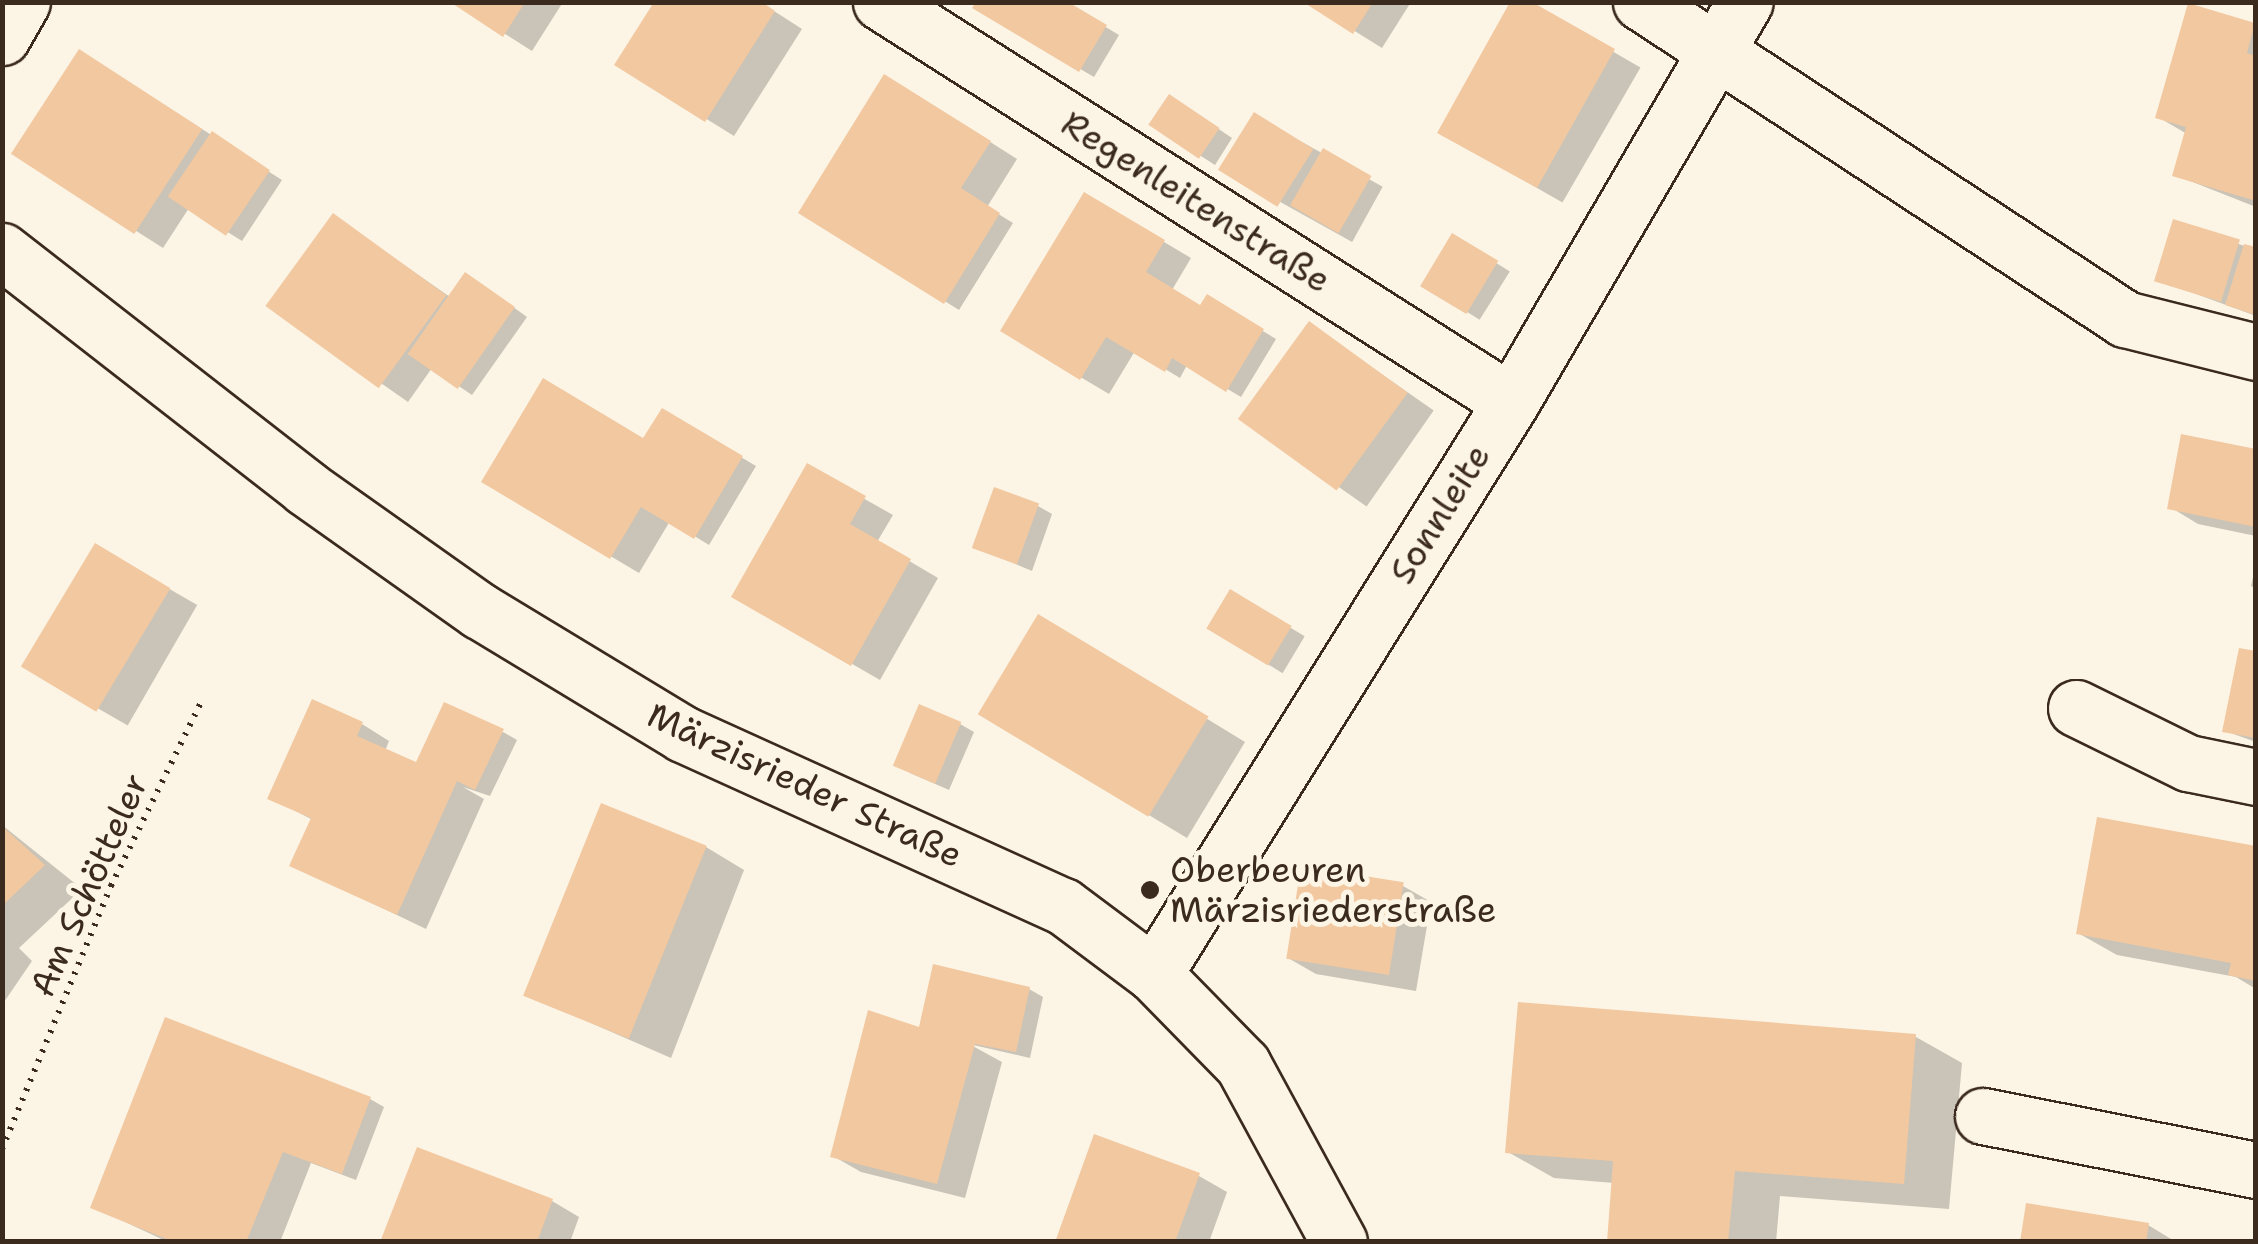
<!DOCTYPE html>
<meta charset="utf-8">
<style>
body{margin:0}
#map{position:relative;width:2258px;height:1244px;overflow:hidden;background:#fcf5e5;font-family:"Shantell Sans",sans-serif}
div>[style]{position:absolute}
.shadow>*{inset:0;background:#0003;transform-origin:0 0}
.building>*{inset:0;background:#f2c8a1;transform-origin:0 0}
.path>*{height:6px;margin-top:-3px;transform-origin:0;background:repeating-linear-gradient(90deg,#3b2a1e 0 2.5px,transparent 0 10.5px)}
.roads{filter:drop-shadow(2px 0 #3b2a1e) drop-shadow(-2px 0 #3b2a1e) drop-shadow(0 2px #3b2a1e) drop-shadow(0 -2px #3b2a1e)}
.minor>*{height:55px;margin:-27.5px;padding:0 27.5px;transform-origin:27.5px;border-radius:27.5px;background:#fcf5e5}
.dots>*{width:28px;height:28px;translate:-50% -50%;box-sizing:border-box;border:5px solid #fcf5e5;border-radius:50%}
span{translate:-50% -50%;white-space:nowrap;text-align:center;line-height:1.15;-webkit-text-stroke:10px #fcf5e5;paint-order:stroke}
.street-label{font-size:35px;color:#3b2a1e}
.poi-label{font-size:35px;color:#3b2a1e}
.left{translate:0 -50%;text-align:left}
.frame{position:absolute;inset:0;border:5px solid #3b2a1e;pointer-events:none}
</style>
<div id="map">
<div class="shadow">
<div style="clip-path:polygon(455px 2px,563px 2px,532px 51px)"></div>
<div style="clip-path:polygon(760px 2px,802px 29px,734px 136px,618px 64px)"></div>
<div style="clip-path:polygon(1064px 2px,1119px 35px,1094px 77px,976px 8px)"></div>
<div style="clip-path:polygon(1308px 2px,1411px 2px,1382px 48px)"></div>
<div style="left:1527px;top:2px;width:131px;height:156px;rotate:30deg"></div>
<div style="clip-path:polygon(2190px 6px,2256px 26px,2256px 207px,2175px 175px,2187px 134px,2158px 117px)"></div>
<div style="clip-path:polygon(108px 69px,282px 180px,242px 241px,189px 208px,163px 248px,15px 154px)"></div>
<div style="clip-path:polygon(913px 93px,1017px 159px,987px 207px,1013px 223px,959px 310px,801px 212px)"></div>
<div style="clip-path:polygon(1183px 105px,1232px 138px,1215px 165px,1151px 124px)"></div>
<div style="left:1255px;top:116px;width:146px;height:63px;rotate:29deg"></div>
<div style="clip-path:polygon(1085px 195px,1191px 258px,1172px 290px,1201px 308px,1208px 298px,1276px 339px,1241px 397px,1187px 365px,1180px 378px,1135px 351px,1109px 394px,1003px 331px)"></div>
<div style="clip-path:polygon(334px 216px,450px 297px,480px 283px,527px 317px,472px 395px,432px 368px,408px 402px,269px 305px)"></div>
<div style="clip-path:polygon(2175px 222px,2256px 250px,2256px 316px,2158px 280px)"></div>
<div style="left:1453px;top:236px;width:67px;height:57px;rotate:32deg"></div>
<div style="left:1310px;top:324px;width:151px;height:117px;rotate:35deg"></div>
<div style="clip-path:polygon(663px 411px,756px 466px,709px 545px,670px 521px,639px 573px,484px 481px,644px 441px)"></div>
<div style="clip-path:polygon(2256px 452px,2256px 536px,2198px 524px,2170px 507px)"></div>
<div style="clip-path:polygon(808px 467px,893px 515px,877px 542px,938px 578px,880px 680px,734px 596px)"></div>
<div style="clip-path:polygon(1038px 506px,1052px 514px,1032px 571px,976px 547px)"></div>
<div style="left:95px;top:546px;width:118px;height:139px;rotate:30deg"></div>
<div style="clip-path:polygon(2256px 563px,2256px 589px,2251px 586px)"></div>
<div style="left:1231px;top:592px;width:86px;height:43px;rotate:31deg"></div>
<div style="clip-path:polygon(1078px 640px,1245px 742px,1187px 838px,981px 714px)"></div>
<div style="clip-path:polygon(2256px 654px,2256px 742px,2225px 731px)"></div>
<div style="clip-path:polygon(362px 724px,389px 741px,385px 751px,431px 772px,503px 732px,517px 740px,490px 796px,463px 787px,484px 799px,426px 929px,293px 865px,313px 820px,270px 798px)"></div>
<div style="clip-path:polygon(960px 724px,974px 732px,949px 790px,910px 773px)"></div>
<div style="clip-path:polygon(2px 825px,82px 889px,19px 948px,32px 961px,2px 1005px)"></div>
<div style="clip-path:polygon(706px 847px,744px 870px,671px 1058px,527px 995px)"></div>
<div style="clip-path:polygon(2256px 849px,2256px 989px,2236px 977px,2117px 955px,2078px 933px)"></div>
<div style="clip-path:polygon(1403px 886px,1431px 902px,1416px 991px,1316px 974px,1288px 958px)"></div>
<div style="clip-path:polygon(1029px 989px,1043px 997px,1030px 1058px,969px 1044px,1002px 1062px,965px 1198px,861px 1172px,833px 1156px,921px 1029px)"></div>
<div style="clip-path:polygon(1916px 1037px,1962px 1063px,1949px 1209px,1780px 1196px,1776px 1242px,1610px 1242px,1614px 1183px,1554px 1178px,1508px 1152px)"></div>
<div style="clip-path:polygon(370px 1099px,384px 1107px,356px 1180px,311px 1163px,280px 1242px,168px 1242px,93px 1207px)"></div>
<div style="clip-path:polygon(1199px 1176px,1227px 1192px,1209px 1242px,1057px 1242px)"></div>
<div style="clip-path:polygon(552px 1201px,579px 1217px,570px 1242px,383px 1242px)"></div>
<div style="clip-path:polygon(2148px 1225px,2176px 1242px,2022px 1242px)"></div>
</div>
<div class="building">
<div style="clip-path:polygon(450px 2px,525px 2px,503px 37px)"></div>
<div style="clip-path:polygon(654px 2px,762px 2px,775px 11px,705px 122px,614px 65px)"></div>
<div style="clip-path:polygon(976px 2px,1068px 2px,1107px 25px,1079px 72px,972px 8px)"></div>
<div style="clip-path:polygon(1303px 2px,1373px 2px,1353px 34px)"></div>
<div style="clip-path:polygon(1510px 2px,1532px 2px,1615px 49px,1537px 188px,1437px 133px)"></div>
<div style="clip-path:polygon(2188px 3px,2255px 23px,2247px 53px,2256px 56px,2256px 201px,2172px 176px,2186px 127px,2155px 118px)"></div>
<div style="left:79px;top:49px;width:147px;height:125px;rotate:33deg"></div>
<div style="clip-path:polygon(884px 74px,991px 141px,961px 188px,1000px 213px,944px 304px,798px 213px)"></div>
<div style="left:1169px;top:94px;width:61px;height:37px;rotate:34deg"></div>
<div style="left:1254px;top:112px;width:70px;height:68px;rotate:32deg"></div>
<div style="left:212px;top:131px;width:70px;height:79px;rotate:34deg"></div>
<div style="left:1323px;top:148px;width:56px;height:66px;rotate:30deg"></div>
<div style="clip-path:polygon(1084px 192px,1165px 240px,1146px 272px,1200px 305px,1207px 294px,1264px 329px,1226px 392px,1172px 358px,1165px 372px,1106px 337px,1080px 380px,1000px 331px)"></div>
<div style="left:333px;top:213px;width:140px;height:115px;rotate:36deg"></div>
<div style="left:2173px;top:219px;width:70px;height:65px;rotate:17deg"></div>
<div style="left:1452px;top:233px;width:54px;height:62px;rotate:31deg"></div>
<div style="clip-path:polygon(2244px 244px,2256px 247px,2256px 315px,2225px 305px)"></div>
<div style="left:465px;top:272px;width:61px;height:100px;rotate:35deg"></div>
<div style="left:1309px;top:321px;width:122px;height:121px;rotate:36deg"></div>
<div style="clip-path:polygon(543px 378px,643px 438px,662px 408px,743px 456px,694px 539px,641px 507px,610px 559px,481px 482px)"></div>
<div style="clip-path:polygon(2181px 434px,2256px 449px,2256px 527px,2167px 509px)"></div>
<div style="clip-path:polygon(807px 463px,866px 496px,850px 524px,911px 559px,851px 666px,731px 597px)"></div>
<div style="left:994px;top:487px;width:48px;height:65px;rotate:20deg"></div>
<div style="left:95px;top:543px;width:88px;height:144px;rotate:31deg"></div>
<div style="left:1230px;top:589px;width:72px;height:46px;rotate:31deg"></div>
<div style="left:1038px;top:614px;width:199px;height:117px;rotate:31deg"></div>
<div style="clip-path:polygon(2239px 648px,2256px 651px,2256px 738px,2222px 732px)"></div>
<div style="clip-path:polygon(312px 699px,363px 722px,357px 736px,416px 762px,444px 702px,504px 729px,475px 790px,457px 781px,397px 915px,289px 866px,311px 818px,267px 799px)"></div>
<div style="left:919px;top:704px;width:46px;height:67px;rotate:23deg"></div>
<div style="left:601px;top:803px;width:114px;height:208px;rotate:22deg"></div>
<div style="clip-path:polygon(2097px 817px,2256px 846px,2256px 981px,2228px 975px,2231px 963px,2076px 934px)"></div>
<div style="clip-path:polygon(2px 826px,45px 865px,2px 906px)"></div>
<div style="left:1301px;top:866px;width:104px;height:94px;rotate:9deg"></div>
<div style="clip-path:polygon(933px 964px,1030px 987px,1016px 1052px,975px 1044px,937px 1184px,830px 1157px,868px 1010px,919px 1027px)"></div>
<div style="clip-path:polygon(1518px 1002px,1916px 1034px,1904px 1184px,1735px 1171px,1728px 1242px,1607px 1242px,1613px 1161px,1505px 1153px)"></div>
<div style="clip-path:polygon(165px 1017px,371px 1097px,342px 1174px,283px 1152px,246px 1242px,174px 1242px,90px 1208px)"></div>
<div style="clip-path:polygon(1094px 1134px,1200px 1173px,1175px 1242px,1055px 1242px)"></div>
<div style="clip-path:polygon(417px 1147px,553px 1199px,537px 1242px,380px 1242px)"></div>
<div style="clip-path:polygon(2026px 1203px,2149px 1223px,2146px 1242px,2020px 1242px)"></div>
</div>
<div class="path">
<div style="left:2px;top:1149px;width:285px;rotate:-67.5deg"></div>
<div style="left:111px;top:886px;width:207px;rotate:-63.9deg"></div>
</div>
<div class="roads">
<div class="minor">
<div style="left:881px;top:2px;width:746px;rotate:32.41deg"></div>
<div style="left:1641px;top:2px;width:579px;rotate:33.22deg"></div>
<div style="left:2125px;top:319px;width:135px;rotate:14.1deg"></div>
<div style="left:2px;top:37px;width:40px;rotate:-60.3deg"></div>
<div style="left:2px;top:251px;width:385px;rotate:37.9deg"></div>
<div style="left:306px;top:488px;width:213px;rotate:35.3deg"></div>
<div style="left:480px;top:611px;width:237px;rotate:31.2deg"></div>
<div style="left:683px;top:734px;width:417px;rotate:24.4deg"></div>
<div style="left:1063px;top:906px;width:114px;rotate:36.8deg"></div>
<div style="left:1154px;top:974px;width:127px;rotate:45.6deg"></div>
<div style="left:1243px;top:1065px;width:201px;rotate:61.5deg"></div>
<div style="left:2076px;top:708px;width:125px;rotate:26.2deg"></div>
<div style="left:2188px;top:763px;width:69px;rotate:11.6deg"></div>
<div style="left:1154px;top:974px;width:674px;rotate:-58.03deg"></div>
<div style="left:1511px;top:402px;width:463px;rotate:-59.7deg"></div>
<div style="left:1983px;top:1116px;width:278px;rotate:11.2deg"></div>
</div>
</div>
<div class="dots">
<div style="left:1150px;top:890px;background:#3b2a1e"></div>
</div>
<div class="street-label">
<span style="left:1196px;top:202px;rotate:32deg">Regenleitenstraße</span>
<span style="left:1440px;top:514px;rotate:-58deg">Sonnleite</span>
<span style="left:805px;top:785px;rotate:25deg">Märzisrieder Straße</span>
<span style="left:89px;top:885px;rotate:-66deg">Am Schötteler</span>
</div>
<div class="poi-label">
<span class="left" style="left:1170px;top:890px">Oberbeuren<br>Märzisriederstraße</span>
</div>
<div class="frame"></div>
</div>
